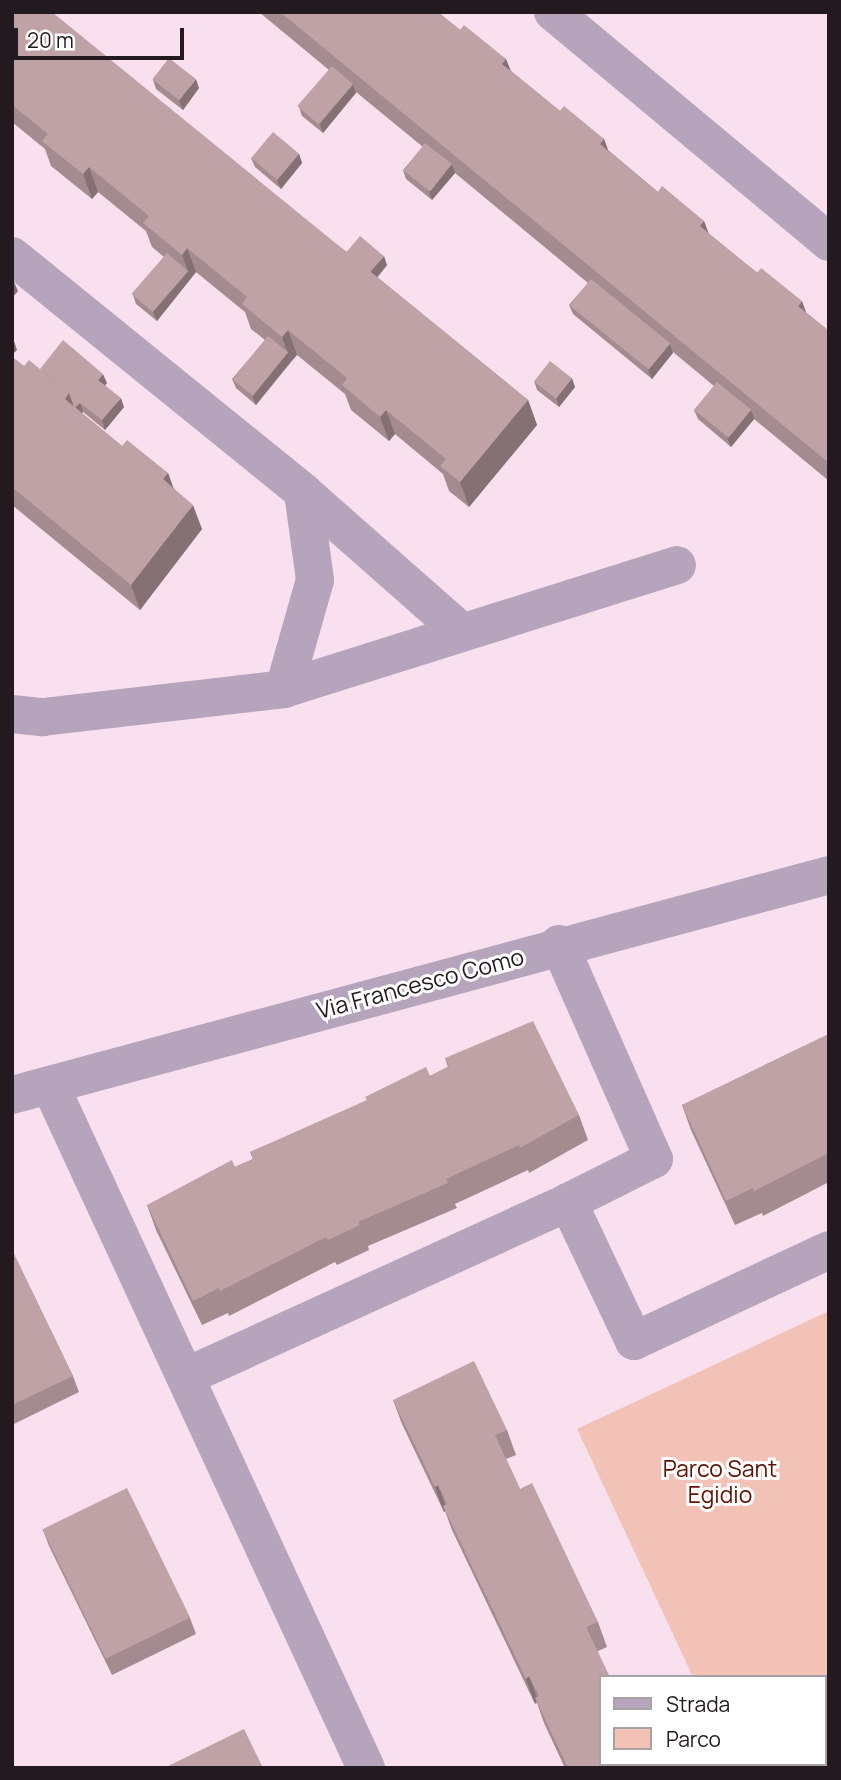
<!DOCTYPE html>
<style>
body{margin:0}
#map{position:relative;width:841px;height:1780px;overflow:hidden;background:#f9e0ee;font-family:Manrope,sans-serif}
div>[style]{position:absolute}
.green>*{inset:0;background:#f2c2b6}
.minor>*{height:38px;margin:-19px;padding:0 19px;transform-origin:19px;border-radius:19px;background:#b5a4bc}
.wall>*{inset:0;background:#a38b8f}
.shaded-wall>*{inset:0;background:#857174;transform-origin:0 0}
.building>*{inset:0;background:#bea2a6;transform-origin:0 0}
span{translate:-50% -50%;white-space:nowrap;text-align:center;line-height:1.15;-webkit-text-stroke:6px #fff;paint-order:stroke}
.street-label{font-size:23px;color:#231a1f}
.park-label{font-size:23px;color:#5f1000}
.frame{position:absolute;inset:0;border:14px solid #231a1f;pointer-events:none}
.legend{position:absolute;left:599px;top:1675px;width:228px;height:91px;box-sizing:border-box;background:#fff;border:2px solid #a7a3a5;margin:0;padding:9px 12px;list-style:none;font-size:21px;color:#231a1f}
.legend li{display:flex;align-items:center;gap:14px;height:35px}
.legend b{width:35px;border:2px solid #a7a3a5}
.scale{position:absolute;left:14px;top:28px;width:170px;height:32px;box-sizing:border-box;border:4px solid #231a1f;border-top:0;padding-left:9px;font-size:21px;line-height:24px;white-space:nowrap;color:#231a1f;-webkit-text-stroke:5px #fff;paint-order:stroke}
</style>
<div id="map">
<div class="green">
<div style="clip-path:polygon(829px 1311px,829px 1768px,735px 1768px,733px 1764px,825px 1764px,825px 1677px,693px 1677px,577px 1429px)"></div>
</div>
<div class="minor">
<div style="left:553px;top:12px;width:359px;rotate:39.8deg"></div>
<div style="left:12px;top:256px;width:375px;rotate:39deg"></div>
<div style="left:303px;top:492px;width:212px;rotate:41.4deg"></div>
<div style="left:284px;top:689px;width:113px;rotate:-74.1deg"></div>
<div style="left:315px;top:580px;width:89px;rotate:-97.8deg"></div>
<div style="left:12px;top:714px;width:31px;rotate:6deg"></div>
<div style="left:43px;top:717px;width:243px;rotate:-6.6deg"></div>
<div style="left:284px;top:689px;width:412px;rotate:-17.5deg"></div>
<div style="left:559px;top:944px;width:235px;rotate:66.2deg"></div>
<div style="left:654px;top:1159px;width:96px;rotate:153.4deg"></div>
<div style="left:50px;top:1085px;width:753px;rotate:65.17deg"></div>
<div style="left:12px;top:1095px;width:846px;rotate:-15.07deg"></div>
<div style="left:187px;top:1376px;width:419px;rotate:-24.5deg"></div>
<div style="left:568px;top:1202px;width:154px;rotate:64.6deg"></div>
<div style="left:634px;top:1341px;width:215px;rotate:-25deg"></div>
</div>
<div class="wall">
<div style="clip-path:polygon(12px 12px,347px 252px,387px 265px,377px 277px,528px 400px,537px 425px,469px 507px,449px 491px,443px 474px,395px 434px,389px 441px,351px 410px,345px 394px,297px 355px,256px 405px,236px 388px,232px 379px,265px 340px,251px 329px,245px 312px,196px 272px,157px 321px,136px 304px,133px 295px,164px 257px,152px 247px,146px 231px,98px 192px,92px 199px,51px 166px,45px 149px,12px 122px)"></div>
<div style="clip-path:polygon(259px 12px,438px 12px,460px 30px,506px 59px,511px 71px,560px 111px,604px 139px,608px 150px,658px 192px,704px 221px,708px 233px,829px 331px,829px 481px,754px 419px,731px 447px,698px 419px,694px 410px,714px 386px,673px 352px,652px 379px,573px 314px,569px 305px,588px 283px,455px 173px,432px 200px,406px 179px,403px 170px,423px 147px,356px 92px,323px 133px,302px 116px,299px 107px,329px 70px)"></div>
<div style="clip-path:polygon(153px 80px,199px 88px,183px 110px,156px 89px)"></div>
<div style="clip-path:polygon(299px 154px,302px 163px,281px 189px,255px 167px,251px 158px)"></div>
<div style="clip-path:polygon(12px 357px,24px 366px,107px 383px,105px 385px,124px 407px,105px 430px,83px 412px,82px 413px,122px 446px,168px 473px,173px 487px,202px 529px,140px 610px,12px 505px)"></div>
<div style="clip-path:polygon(534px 381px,575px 387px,559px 407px,537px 390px)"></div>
<div style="clip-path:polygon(829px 1034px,829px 1182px,763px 1216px,762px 1213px,735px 1225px,691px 1130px,682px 1105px)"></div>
<div style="clip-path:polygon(445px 1058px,579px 1115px,588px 1140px,529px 1173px,528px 1170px,455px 1204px,457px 1208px,368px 1246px,369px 1250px,337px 1265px,335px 1262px,229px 1316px,228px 1313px,202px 1325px,156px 1230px,147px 1205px,253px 1159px,250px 1152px,430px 1076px,448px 1067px)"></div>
<div style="clip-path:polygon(12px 1250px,73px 1376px,79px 1392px,12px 1425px)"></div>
<div style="clip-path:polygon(393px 1400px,507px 1430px,516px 1455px,506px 1459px,520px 1489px,598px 1622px,607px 1647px,598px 1651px,601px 1677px,668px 1768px,565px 1768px,544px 1723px,537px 1703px,535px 1704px,452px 1530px,445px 1511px,444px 1512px,402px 1424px)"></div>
<div style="clip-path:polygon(43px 1530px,190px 1618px,196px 1634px,112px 1675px,49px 1546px)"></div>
</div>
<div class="shaded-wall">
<div style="clip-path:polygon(506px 59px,515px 84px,502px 64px)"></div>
<div style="clip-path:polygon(196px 79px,199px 88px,183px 110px,179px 101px)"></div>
<div style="clip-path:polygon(353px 84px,356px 93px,323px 133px,320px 124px)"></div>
<div style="clip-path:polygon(604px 139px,613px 164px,600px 144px)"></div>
<div style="clip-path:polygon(299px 154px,302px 163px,281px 189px,277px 180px)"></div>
<div style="clip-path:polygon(452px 164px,455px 173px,432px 200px,429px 191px)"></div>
<div style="clip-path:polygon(89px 167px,98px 192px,92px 199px,83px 174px)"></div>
<div style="clip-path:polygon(704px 221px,713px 245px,700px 226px)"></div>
<div style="clip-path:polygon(187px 248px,196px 272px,157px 321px,153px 312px,188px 271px,182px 255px)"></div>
<div style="clip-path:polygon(384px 256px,387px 265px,369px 288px,365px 278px)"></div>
<div style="clip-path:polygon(14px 282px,18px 291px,12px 298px,12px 284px)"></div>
<div style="clip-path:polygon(802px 301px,811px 326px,798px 306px)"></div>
<div style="clip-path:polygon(288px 330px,297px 355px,291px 361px,282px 337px)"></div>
<div style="clip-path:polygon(14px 341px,17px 350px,12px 355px,12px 342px)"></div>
<div style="clip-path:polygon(670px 344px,673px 353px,652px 379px,648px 370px)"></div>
<div style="clip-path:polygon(288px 352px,291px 361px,256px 405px,252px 396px)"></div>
<div style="clip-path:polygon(103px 374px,107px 383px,102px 389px,98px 380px)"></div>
<div style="clip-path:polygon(572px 378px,575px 387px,559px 407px,556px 398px)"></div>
<div style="clip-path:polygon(69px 393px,80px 403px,83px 412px,78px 417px,65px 399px)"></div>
<div style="clip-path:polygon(121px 398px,124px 407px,105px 430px,102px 420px)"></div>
<div style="clip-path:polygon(528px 400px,537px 425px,469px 507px,460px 482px)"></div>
<div style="clip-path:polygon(386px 410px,395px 434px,389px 441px,380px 417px)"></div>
<div style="clip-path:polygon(751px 410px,754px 419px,731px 447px,727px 438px)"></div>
<div style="clip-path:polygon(168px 473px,177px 498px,163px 479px)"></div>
<div style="clip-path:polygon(193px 505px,202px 529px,140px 610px,131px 585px)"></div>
<div style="clip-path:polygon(438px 1485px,447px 1510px,443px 1506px,445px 1511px,444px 1512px,435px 1487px)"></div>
<div style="left:529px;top:1676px;width:27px;height:4px;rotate:70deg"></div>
</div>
<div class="building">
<div style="clip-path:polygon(12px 12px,52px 12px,528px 400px,460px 482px,440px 466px,446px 459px,386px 410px,380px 417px,342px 385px,347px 378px,288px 330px,282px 337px,242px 304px,247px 297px,187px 248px,182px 255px,143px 223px,149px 216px,89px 167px,83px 174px,42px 141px,48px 134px,12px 105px)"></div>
<div style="clip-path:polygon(280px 12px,438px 12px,460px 30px,464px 25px,506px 59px,502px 64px,560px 111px,564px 106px,604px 139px,600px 144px,658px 192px,662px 186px,704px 221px,700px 226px,757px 273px,761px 268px,802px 301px,798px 306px,829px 331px,829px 463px)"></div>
<div style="left:169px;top:58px;width:34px;height:27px;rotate:38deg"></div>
<div style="left:332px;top:66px;width:28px;height:53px;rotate:41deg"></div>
<div style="left:273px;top:132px;width:34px;height:34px;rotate:40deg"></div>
<div style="left:425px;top:143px;width:34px;height:35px;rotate:38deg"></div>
<div style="left:360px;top:236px;width:31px;height:21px;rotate:40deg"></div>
<div style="left:167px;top:253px;width:28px;height:54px;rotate:41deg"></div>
<div style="left:591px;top:279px;width:102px;height:34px;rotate:39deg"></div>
<div style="left:268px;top:336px;width:26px;height:56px;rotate:39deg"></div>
<div style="clip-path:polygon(63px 340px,103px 374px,98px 380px,121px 398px,102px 420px,80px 403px,75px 408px,74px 407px,69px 393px,40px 369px)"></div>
<div style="clip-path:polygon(12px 357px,24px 366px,29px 360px,69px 393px,65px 399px,122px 446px,127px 440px,168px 473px,163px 479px,193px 505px,131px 585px,12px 487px)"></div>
<div style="left:550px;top:361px;width:28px;height:26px;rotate:38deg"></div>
<div style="left:717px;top:382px;width:44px;height:36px;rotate:39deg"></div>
<div style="clip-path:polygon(533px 1021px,579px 1115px,520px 1148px,519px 1145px,446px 1179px,448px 1183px,358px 1222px,360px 1225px,328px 1240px,326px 1237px,220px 1291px,219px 1288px,193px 1301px,147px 1205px,232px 1160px,235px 1167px,254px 1159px,250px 1152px,367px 1100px,365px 1097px,426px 1067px,430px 1076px,449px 1066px,445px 1058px)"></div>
<div style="clip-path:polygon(829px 1034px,829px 1153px,754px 1191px,753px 1188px,726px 1201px,682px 1105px)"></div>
<div style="clip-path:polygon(12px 1250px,73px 1376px,12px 1405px)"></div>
<div style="clip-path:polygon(474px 1361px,507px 1430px,495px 1435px,520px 1489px,532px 1483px,598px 1622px,586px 1627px,610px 1677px,601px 1677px,601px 1764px,666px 1764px,668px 1768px,568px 1768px,535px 1698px,539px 1696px,529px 1676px,526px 1679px,443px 1506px,447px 1504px,438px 1485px,435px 1487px,393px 1400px)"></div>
<div style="left:127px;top:1488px;width:144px;height:94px;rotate:64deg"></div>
<div style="clip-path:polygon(244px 1729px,263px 1768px,164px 1768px)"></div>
</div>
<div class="street-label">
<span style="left:420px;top:983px;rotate:-15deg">Via Francesco Como</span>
</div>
<div class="park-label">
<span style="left:720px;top:1481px">Parco Sant<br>Egidio</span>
</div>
<div class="frame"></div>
<ul class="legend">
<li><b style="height:9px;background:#b5a4bc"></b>Strada</li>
<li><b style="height:19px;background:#f2c2b6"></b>Parco</li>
</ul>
<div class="scale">20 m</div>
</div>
